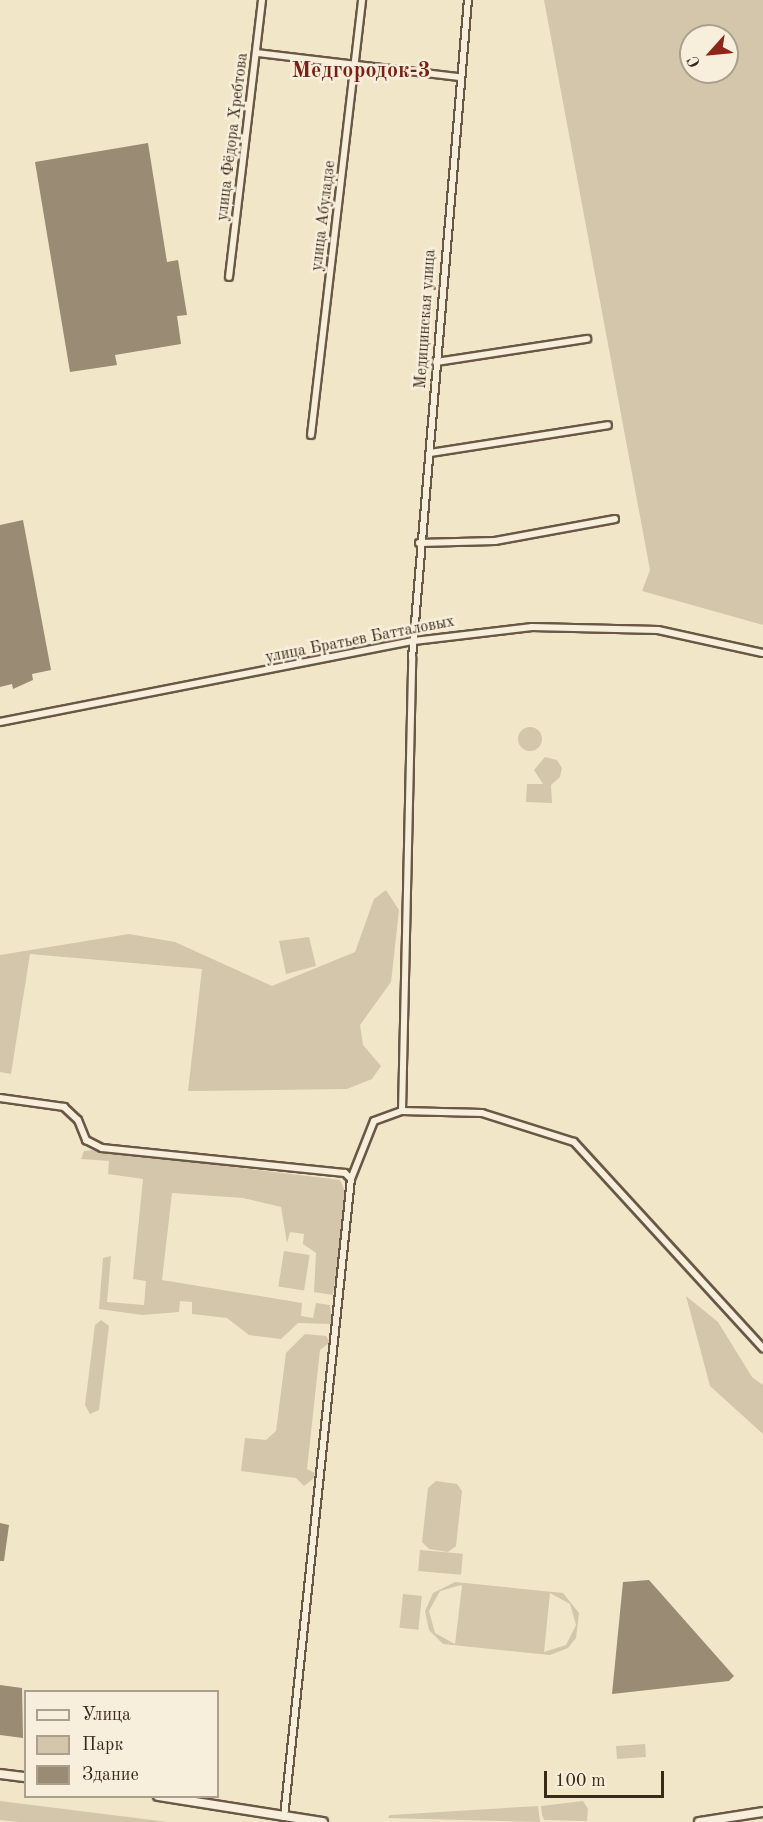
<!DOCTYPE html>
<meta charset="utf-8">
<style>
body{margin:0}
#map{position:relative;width:763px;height:1822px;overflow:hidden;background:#f2e6c9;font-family:"Old Standard TT",serif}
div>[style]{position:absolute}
.green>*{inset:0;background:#d3c6ab;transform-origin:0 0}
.round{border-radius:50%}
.building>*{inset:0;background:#9a8b74}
.roads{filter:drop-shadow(2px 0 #685844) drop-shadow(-2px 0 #685844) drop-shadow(0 2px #685844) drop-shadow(0 -2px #685844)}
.minor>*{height:6px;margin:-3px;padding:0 3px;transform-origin:3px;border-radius:3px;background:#f7efdc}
.tertiary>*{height:8px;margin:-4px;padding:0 4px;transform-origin:4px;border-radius:4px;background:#f7efdc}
span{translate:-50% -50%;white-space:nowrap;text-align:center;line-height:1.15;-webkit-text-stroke:5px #f7efdc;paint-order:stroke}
.street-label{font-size:16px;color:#3a2917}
.district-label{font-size:22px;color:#7a1f14;font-weight:700}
.legend{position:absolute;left:24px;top:1690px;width:195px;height:108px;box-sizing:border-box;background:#f7efdc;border:2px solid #aba08d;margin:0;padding:8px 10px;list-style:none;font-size:18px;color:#3a2917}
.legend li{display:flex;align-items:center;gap:12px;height:30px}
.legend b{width:30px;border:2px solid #aba08d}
.north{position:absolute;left:679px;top:24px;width:60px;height:60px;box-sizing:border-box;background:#f7efdc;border:2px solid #aba08d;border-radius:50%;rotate:243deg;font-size:16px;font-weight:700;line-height:24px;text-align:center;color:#3a2917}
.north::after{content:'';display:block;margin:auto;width:21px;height:27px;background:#8f2418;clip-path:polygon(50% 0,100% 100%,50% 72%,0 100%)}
.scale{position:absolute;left:544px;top:1771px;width:120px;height:27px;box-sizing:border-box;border:3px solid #3a2917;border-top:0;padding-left:8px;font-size:18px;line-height:21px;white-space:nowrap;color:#3a2917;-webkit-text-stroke:4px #f7efdc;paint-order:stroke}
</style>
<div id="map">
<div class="green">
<div style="clip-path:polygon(evenodd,544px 0,763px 0,763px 625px,642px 591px,650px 570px,544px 0,691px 36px,727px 36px,727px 72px,691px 72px,691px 36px)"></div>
<div class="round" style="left:518px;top:727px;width:24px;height:24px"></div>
<div style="clip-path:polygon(545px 757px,557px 760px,562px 768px,560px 777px,551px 785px,552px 803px,526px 802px,527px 784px,543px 784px,534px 770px)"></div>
<div style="clip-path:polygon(386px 890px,399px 910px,391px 982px,360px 1025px,363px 1045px,381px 1066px,372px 1079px,347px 1089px,188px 1091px,202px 969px,30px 954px,11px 1074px,0 1072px,0 955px,129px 934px,175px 942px,272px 986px,355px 952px,374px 899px)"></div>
<div style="clip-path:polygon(309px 937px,316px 966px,286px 974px,279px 941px)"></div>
<div style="clip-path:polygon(92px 1150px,340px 1180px,347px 1196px,333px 1295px,314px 1292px,316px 1253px,303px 1244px,304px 1234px,290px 1232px,287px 1243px,281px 1207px,243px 1198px,172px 1193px,162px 1280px,302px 1303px,301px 1316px,313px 1318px,316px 1303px,330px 1305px,332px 1324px,298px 1323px,281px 1339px,249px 1335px,227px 1318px,192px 1314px,192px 1302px,180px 1301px,179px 1312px,142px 1315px,99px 1309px,103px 1258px,111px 1256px,107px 1302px,144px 1305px,146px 1281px,133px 1279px,143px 1179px,108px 1174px,109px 1161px,81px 1159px,84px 1151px)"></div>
<div style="left:284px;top:1251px;width:26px;height:36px;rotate:9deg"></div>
<div style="clip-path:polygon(686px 1296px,718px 1322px,752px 1377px,763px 1385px,763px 1434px,710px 1386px)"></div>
<div style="clip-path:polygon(101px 1320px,109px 1326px,99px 1410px,90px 1414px,85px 1405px,95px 1325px)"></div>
<div style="clip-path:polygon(305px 1334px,326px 1336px,330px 1342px,320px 1350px,307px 1469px,315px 1473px,314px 1478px,304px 1486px,296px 1478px,241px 1471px,245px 1438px,266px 1440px,276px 1431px,286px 1353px)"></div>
<div style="clip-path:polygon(436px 1481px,457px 1484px,462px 1491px,456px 1546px,448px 1552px,429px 1549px,422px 1542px,428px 1488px)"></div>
<div style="left:420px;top:1550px;width:43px;height:21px;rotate:5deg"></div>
<div style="clip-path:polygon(evenodd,455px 1582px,563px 1593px,579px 1613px,576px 1638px,568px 1648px,550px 1655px,443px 1644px,429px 1630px,425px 1611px,433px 1593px,455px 1582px,461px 1585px,462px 1586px,455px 1644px,435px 1633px,429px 1611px,440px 1591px,461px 1585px,455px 1582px,550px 1593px,570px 1604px,576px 1625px,566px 1645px,544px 1652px,550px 1593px)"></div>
<div style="left:403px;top:1594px;width:19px;height:34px;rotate:6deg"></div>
<div style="left:645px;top:1744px;width:13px;height:29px;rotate:86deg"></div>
<div style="clip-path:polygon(0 1801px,168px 1822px,18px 1822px,0 1820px)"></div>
<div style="clip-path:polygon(583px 1801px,588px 1809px,587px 1821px,544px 1820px,542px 1815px,541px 1806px)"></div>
<div style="clip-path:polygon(538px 1806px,540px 1822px,388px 1818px,390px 1815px)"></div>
</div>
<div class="building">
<div style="clip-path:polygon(148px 143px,167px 262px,178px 260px,187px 315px,177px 316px,181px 344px,115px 355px,117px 365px,70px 372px,35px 162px)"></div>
<div style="clip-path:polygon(23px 520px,51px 670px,32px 674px,33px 680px,13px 689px,12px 684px,0 687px,0 525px)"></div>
<div style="clip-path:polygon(0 1523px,9px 1525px,4px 1561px,0 1561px)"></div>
<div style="clip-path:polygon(649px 1580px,734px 1676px,729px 1681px,612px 1694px,623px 1582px)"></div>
<div style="clip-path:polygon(0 1685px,22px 1688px,23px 1738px,0 1735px)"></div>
</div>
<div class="roads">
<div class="minor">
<div style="left:257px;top:53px;width:203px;rotate:6.8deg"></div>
<div style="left:229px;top:277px;width:279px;rotate:-83.2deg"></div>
<div style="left:436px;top:362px;width:153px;rotate:-8.7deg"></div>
<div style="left:311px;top:435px;width:438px;rotate:-83.3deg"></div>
<div style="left:430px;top:453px;width:180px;rotate:-8.9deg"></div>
<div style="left:419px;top:543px;width:76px;rotate:-1.5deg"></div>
<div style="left:495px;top:541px;width:122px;rotate:-10.4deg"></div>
<div style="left:0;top:722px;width:422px;rotate:-11.1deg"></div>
<div style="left:414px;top:641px;width:119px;rotate:-6.8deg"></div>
<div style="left:532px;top:627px;width:126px;rotate:1.4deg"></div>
<div style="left:658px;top:630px;width:107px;rotate:12.4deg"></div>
<div style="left:0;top:1098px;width:65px;rotate:8deg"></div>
<div style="left:64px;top:1107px;width:19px;rotate:43deg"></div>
<div style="left:78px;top:1120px;width:22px;rotate:68deg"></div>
<div style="left:86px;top:1140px;width:18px;rotate:27deg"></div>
<div style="left:102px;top:1148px;width:244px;rotate:5.9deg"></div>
<div style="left:345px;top:1173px;width:8px;rotate:45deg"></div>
<div style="left:402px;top:1111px;width:453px;rotate:-88.7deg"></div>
<div style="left:412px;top:658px;width:660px;rotate:-85.14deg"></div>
<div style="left:284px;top:1817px;width:642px;rotate:-84.01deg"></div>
<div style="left:351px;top:1179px;width:62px;rotate:-68.4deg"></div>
<div style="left:374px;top:1121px;width:30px;rotate:-20deg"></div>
<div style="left:402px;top:1111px;width:80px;rotate:1.4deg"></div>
<div style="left:482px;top:1113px;width:96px;rotate:17.5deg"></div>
<div style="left:574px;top:1142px;width:280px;rotate:47.5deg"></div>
</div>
<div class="tertiary">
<div style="left:0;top:1774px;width:26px;rotate:7deg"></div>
<div style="left:158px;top:1796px;width:167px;rotate:9deg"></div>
<div style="left:699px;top:1822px;width:65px;rotate:-8.9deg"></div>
</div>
</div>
<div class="street-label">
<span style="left:233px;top:137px;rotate:-83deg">улица Фёдора Хребтова</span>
<span style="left:324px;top:216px;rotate:-83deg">улица Абуладзе</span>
<span style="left:426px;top:319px;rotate:-86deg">Медицинская улица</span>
<span style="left:360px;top:640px;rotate:-11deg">улица Братьев Батталовых</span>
</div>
<div class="district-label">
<span style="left:361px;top:72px">Медгородок-3</span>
</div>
<ul class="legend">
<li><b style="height:8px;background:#f7efdc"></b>Улица</li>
<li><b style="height:16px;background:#d3c6ab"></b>Парк</li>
<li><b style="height:16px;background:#9a8b74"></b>Здание</li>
</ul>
<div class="north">С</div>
<div class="scale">100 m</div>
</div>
